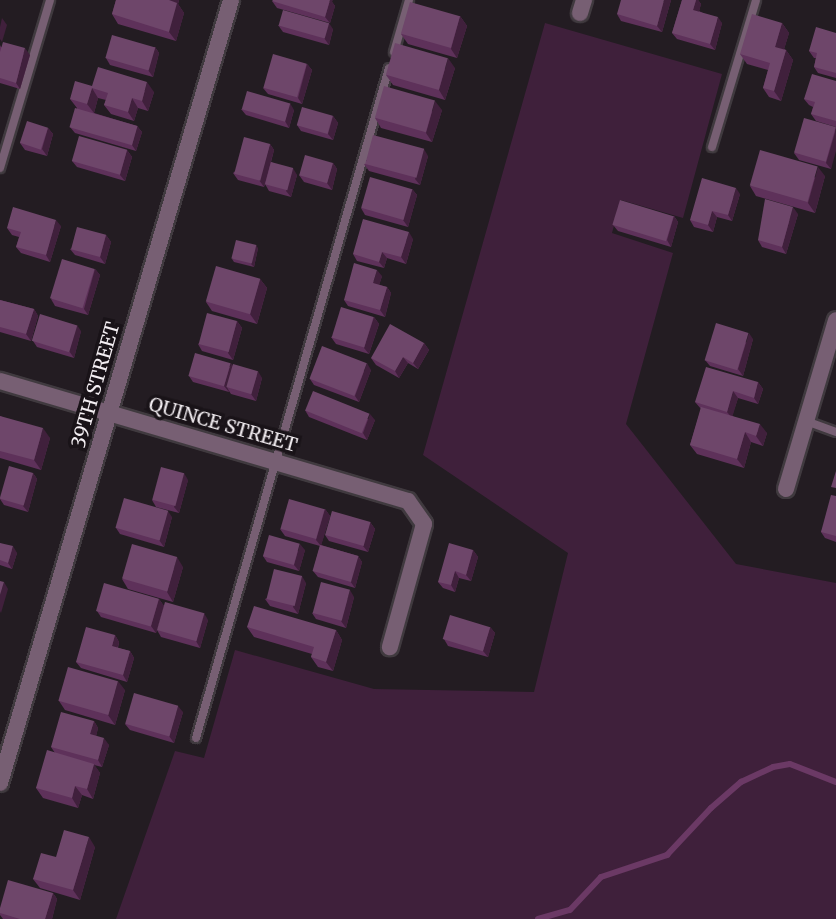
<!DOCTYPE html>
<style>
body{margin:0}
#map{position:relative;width:836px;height:919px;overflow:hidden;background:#231c22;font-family:Merriweather,serif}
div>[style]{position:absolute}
.green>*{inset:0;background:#3f203b}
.stream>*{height:6px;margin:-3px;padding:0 3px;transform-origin:3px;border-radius:3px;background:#6b3965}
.roads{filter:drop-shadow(2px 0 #403a3f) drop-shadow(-2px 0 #403a3f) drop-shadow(0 2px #403a3f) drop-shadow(0 -2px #403a3f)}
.lane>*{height:8px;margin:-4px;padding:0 4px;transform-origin:4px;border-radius:4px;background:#775f73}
.street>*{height:16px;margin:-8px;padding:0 8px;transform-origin:8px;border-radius:8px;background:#775f73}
.wall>*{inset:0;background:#5e315a}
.shaded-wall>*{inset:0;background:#40203c}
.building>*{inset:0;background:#6e466a;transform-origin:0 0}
span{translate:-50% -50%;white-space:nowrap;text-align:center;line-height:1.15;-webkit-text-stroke:7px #191318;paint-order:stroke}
.street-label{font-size:19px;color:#f4eff3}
</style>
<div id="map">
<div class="green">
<div style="clip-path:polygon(545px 23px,722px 74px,683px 218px,621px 200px,612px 233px,673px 253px,626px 424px,736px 564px,836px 583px,836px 919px,116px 919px,175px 751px,204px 758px,235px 650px,374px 689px,534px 692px,568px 553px,423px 455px)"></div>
</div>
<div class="stream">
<div style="left:538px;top:919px;width:33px;rotate:-16deg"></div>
<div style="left:570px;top:910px;width:45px;rotate:-46.8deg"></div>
<div style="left:601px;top:877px;width:70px;rotate:-18.4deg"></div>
<div style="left:667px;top:855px;width:64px;rotate:-46.9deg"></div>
<div style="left:711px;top:808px;width:40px;rotate:-41deg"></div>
<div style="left:741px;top:782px;width:35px;rotate:-25deg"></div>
<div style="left:773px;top:767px;width:17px;rotate:-10deg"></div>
<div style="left:790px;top:764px;width:49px;rotate:21.4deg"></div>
</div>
<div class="roads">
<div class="lane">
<div style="left:394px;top:52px;width:54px;rotate:-73.9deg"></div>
<div style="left:712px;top:147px;width:153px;rotate:-73.3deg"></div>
<div style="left:0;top:168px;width:175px;rotate:-73.4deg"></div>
<div style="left:806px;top:421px;width:32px;rotate:20deg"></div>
<div style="left:196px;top:738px;width:697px;rotate:-73.93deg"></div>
</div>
<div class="street">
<div style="left:580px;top:13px;width:14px;rotate:-73deg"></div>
<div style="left:0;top:381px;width:425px;rotate:16.4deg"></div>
<div style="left:408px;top:501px;width:28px;rotate:55deg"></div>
<div style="left:424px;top:524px;width:128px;rotate:105.5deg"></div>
<div style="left:786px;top:489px;width:176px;rotate:-73.5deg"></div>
<div style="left:0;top:783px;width:816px;rotate:-73.56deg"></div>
</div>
</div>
<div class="wall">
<div style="clip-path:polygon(116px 0,179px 0,178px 4px,184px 13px,176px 41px,118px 24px,112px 14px)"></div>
<div style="clip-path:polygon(671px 0,662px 32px,621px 21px,617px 14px)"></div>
<div style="clip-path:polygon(682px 0,698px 0,701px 4px,699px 11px,722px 23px,715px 50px,677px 39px,672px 33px)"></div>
<div style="clip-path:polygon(272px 1px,332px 2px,335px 6px,330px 23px,277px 8px)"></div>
<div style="clip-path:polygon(460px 16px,467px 26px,457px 58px,408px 44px,401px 34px)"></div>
<div style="clip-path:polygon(782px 23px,789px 33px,784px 49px,786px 50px,793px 60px,781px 101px,769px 97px,763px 88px,768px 70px,747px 64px,740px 54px)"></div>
<div style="clip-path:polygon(278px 25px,333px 29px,329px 45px,283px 32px)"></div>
<div style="clip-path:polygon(836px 33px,836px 78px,818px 73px,814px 67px,816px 58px,814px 58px,809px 51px)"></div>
<div style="clip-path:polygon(0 45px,1px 47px,30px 55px,20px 89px,0 83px)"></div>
<div style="clip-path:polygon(155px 47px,159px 53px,153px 77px,110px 65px,106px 58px)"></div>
<div style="clip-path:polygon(307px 64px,312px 70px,302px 104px,268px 94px,263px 88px)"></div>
<div style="clip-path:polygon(455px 68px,445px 100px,393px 85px,386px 75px)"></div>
<div style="clip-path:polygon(836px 81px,836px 127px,816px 121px,811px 114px,813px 107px,809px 105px,804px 99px)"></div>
<div style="clip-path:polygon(92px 86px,154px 92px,148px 111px,138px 108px,134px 121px,111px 114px,104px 105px,106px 100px,98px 98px,94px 113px,137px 126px,142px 132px,136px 151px,75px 133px,70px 127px,77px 108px,70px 99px)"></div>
<div style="clip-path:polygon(241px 109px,294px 110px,289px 128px,246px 115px)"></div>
<div style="clip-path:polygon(442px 110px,432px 142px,381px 128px,375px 118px)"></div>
<div style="clip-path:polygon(333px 116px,338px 123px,333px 140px,301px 131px,297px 125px)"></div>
<div style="clip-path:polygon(836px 127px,831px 169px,799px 160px,794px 153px)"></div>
<div style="clip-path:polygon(48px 128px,53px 134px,47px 156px,25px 150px,20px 143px)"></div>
<div style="clip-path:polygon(270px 144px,274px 150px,271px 162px,297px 175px,291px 197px,269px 191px,265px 184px,264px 187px,238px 180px,233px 173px)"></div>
<div style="clip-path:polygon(127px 150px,132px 157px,125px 181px,77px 167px,72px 161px)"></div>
<div style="clip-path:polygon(428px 156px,420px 185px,369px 171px,364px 164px)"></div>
<div style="clip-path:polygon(333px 163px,337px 169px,332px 190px,304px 182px,299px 175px)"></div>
<div style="clip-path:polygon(825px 176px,815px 213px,756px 196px,750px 186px)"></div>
<div style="clip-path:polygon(412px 189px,417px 195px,408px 227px,365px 215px,361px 208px)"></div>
<div style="clip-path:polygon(740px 194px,732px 221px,717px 217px,713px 232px,694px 227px,690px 220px)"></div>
<div style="clip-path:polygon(798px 214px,786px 254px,762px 247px,758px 240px)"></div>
<div style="clip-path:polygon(674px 216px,678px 222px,671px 247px,618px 231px,613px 225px)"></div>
<div style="clip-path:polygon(61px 226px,50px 262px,21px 253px,16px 247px,19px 237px,12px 235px,7px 228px)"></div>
<div style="clip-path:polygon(106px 235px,111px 242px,105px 264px,75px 255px,70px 249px)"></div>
<div style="clip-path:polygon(413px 239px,406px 264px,387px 258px,384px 268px,357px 261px,353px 254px)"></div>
<div style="clip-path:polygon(258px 248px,254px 267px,234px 262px,232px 259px)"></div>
<div style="clip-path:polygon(95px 269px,100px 275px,88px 315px,55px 306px,51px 299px)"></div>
<div style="clip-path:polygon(382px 276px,379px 285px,387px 287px,391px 293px,385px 317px,348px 306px,344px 300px)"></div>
<div style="clip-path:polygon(260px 279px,267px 288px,257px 324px,212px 311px,206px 302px)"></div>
<div style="clip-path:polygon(0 300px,34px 309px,38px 316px,31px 341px,0 332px)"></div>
<div style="clip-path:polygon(374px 317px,379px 324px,369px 354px,336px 344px,331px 337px)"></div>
<div style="clip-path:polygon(237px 321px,242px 328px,233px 360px,202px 351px,198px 344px)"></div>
<div style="clip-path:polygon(81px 331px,74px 358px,37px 347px,33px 341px)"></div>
<div style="clip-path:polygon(753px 339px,743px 376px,710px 366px,705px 360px)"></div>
<div style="clip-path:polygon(424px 343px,429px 350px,418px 369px,408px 363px,399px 378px,376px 365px,371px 358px)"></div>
<div style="clip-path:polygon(233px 366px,262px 378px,256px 401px,231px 394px,229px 391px,229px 392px,193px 382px,189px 376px)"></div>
<div style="clip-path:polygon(371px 370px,359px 402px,314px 385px,310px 379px)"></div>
<div style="clip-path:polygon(758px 382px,763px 389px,758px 404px,738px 398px,732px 416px,767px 433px,763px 446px,751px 442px,744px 468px,697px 454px,690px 445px,701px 409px,695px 402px)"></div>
<div style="clip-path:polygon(305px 410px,375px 420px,367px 440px,309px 417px)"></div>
<div style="clip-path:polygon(0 416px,50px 438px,41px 470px,0 458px)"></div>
<div style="clip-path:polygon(33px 473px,37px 479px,28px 512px,4px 505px,0 499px)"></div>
<div style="clip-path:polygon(188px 480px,179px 513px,156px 507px,152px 500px)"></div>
<div style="clip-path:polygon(836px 496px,836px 542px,825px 538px,821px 532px)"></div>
<div style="clip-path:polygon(325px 509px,330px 516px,321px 545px,358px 556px,362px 562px,355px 588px,318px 577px,313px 571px,320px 546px,285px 536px,280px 529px)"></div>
<div style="clip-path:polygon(172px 517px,164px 547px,120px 534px,116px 528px)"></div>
<div style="clip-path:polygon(370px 522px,375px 529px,368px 552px,329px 541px,325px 535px)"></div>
<div style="clip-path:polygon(0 543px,17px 553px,12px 569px,0 565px)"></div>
<div style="clip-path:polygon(305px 550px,299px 571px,267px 562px,263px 556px)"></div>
<div style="clip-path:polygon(473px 550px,478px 557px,471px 581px,459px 578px,455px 592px,443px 588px,438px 582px)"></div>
<div style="clip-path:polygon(183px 567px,173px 602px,128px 589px,122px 579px)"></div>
<div style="clip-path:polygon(306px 583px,298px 614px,270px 606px,265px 599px)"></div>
<div style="clip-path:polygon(354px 597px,346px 628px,316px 619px,312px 613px)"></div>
<div style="clip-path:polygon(159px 599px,164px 606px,156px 633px,101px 617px,97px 611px)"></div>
<div style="clip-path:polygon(208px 620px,200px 648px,161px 637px,157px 630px)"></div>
<div style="clip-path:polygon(247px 627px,336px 630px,342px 640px,333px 671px,318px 667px,311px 657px,312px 654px,254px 637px)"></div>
<div style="clip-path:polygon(490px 627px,495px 633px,488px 657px,448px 646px,444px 639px)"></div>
<div style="clip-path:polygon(115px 635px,119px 642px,118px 648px,130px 651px,134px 658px,127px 682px,81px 668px,76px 662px)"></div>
<div style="clip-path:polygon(125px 690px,115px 725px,65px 710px,59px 701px)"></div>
<div style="clip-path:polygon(183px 712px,174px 743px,130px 730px,125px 724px)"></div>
<div style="clip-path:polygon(94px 721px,98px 728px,96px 736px,109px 745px,102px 767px,94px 765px,100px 773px,93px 799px,82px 795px,78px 808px,43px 798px,36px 788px,55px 753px,51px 747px)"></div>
<div style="clip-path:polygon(95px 847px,80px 900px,40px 888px,33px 879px,56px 857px)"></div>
<div style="clip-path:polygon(53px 893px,57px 899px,52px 919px,3px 919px,0 915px,0 908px)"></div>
</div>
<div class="shaded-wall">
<div style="clip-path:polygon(169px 0,179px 0,178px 4px,184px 13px,176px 41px,169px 32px)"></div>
<div style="clip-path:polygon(330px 0,333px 0,332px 2px,335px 6px,330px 23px,325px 17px)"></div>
<div style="clip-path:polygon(664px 0,671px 0,662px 32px,657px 26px)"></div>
<div style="clip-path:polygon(696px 0,698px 0,701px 4px,698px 16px,693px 10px)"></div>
<div style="clip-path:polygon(460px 16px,467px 26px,457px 58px,451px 49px)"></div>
<div style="clip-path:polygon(718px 17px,722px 23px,715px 50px,710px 44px)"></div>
<div style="clip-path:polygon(2px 18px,7px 25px,2px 42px,0 39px,0 27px)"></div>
<div style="clip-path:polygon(329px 23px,333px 29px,329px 45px,324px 38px)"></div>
<div style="clip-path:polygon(782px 23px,789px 33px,782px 56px,775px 47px)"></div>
<div style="clip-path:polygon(155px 47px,159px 53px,153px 77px,148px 70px)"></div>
<div style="clip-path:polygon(25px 48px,30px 55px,20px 89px,16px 83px)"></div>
<div style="clip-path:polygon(786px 50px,793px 60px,781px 101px,774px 91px)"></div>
<div style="clip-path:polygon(448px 58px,455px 68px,445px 100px,439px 90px)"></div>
<div style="clip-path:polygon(307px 64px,312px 70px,302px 104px,298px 98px)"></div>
<div style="clip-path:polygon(147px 82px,154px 92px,148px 111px,142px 101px)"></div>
<div style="clip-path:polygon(92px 88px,98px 98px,94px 113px,87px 104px)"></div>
<div style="clip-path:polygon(132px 98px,138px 108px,134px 121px,128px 112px)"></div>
<div style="clip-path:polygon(435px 101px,442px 110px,432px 142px,426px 133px)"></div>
<div style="clip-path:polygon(290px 103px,294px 110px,289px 128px,285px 121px)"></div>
<div style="clip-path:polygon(333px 116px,338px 123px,333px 140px,328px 134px)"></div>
<div style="clip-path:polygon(137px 126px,142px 132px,136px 151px,132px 145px)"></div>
<div style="clip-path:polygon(48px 128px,53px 134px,47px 156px,42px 149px)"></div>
<div style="clip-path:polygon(836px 129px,836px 151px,831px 169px,826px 163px)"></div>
<div style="clip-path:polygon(270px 144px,274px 150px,264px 187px,259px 180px)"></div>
<div style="clip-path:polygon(424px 149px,428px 156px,420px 185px,415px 179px)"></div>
<div style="clip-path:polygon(127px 150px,132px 157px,125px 181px,120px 175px)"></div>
<div style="clip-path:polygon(333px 163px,337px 169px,332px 190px,327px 183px)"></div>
<div style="clip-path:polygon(818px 167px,825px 176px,815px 213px,808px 203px)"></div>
<div style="clip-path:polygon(293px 168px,297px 175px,291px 197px,286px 191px)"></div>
<div style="clip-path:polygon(736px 188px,740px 194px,732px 221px,728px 215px)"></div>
<div style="clip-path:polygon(412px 189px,417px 195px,408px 227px,403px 220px)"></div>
<div style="clip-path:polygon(793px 207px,798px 214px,786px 254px,782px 247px)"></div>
<div style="clip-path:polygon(712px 211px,717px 217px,713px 232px,708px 225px)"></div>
<div style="clip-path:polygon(674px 216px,678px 222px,671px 247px,667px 240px)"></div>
<div style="clip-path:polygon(56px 220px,61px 226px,50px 262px,46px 255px)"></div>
<div style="clip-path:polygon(409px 232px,413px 239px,406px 264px,401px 257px)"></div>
<div style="clip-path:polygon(106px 235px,111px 242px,105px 264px,100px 257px)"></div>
<div style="clip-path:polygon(256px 245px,258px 248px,254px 267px,251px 264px)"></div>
<div style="clip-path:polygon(382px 252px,387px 258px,384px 268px,379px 262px)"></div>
<div style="clip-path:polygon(95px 269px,100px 275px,88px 315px,84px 309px)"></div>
<div style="clip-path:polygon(377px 270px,382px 276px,378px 289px,373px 283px)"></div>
<div style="clip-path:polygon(260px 279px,267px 288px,257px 324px,250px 314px)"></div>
<div style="clip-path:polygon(387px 287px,391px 293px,385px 317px,380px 310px)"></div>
<div style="clip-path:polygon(34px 309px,38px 316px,31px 341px,26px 334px)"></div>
<div style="clip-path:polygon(374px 317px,379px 324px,369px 354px,364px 348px)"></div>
<div style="clip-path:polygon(237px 321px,242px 328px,233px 360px,228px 353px)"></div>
<div style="clip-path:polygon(77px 325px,81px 331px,74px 358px,69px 351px)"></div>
<div style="clip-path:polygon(749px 333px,753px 339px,743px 376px,738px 369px)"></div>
<div style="clip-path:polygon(424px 343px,429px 350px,418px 369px,413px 363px)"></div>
<div style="clip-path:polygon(403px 357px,408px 363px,399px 378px,395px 371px)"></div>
<div style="clip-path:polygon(231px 363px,235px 369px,227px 387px,229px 391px,229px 392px,224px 386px)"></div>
<div style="clip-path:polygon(367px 363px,371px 370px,359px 402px,355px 396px)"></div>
<div style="clip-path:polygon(258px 371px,262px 378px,256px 401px,251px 394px)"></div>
<div style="clip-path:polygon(758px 382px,763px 389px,758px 404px,754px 398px)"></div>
<div style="clip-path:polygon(733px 391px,738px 398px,732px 418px,727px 412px)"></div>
<div style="clip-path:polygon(370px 414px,375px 420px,367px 440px,363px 433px)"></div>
<div style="clip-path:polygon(760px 424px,767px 433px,763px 446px,756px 436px)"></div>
<div style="clip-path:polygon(43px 428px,50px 438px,41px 470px,34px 460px)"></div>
<div style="clip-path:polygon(745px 432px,751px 442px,744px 468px,737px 459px)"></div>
<div style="clip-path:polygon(33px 473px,37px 479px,28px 512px,23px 506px)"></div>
<div style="clip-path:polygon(184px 473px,188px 480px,179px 513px,174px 507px)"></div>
<div style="clip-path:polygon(325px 509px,330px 516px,321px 546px,316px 540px)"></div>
<div style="clip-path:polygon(168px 511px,172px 517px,164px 547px,159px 540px)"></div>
<div style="clip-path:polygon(370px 522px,375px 529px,368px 552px,363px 546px)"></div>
<div style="clip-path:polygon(300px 544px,305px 550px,299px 571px,294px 565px)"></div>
<div style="clip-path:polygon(13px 546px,17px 553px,12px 569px,8px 563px)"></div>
<div style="clip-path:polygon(473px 550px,478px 557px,471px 581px,466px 575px)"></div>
<div style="clip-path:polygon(358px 556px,362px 562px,355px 588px,350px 581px)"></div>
<div style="clip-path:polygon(177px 557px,183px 567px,173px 602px,167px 592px)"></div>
<div style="clip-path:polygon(455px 571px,459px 578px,455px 592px,451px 585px)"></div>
<div style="clip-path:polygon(302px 576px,306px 583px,298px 614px,293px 607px)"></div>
<div style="clip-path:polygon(4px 582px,8px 589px,1px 613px,0 611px,0 595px)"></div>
<div style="clip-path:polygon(350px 590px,354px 597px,346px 628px,341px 621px)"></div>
<div style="clip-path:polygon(159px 599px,164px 606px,156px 633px,151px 626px)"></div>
<div style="clip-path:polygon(204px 613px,208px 620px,200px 648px,196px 641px)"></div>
<div style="clip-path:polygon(490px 627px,495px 633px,488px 657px,483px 651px)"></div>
<div style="clip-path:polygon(336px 630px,342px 640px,333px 671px,326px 662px)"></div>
<div style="clip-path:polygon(115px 635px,119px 642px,116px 653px,112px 646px)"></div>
<div style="clip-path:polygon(130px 651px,134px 658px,127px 682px,123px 675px)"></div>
<div style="clip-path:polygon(118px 681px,125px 690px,115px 725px,108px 715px)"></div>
<div style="clip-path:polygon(178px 706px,183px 712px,174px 743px,169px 736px)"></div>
<div style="clip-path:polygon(94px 721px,98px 728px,95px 741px,90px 734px)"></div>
<div style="clip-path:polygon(104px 738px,109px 745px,102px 767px,98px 760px)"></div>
<div style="clip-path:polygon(94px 764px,100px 773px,93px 799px,87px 789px)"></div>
<div style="clip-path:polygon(75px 786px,82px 795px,78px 808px,72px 798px)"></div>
<div style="clip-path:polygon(89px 837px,95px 847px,80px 900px,73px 890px)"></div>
<div style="clip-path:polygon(53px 893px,57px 899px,52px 919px,45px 919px)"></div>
</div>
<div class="building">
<div style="clip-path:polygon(116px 0,169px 0,177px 3px,169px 32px,112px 14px)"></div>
<div style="clip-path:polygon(273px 0,330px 0,325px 17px,272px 1px)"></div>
<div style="clip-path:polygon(621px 0,664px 0,657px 26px,617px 14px)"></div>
<div style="clip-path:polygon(682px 0,696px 0,693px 10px,718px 17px,710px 44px,672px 33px)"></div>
<div style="left:410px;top:2px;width:52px;height:33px;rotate:16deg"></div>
<div style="left:283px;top:10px;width:48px;height:16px;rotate:16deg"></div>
<div style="clip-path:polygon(752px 14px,782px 23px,775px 47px,786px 50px,774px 91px,763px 88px,770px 63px,740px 54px)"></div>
<div style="clip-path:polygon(816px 27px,836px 33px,836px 73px,814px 67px,817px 53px,809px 51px)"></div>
<div style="left:112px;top:35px;width:45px;height:24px;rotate:16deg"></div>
<div style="clip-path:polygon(3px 42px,25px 48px,16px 83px,0 78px,0 52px)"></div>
<div style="left:395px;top:43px;width:55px;height:33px;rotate:16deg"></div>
<div style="left:273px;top:54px;width:35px;height:35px;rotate:16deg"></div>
<div style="clip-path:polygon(98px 67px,147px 82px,142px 101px,132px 98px,128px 112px,104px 105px,108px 93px,92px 88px,87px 104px,70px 99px,75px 81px,92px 86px)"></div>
<div style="clip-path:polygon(812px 74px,836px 81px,836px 121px,811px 114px,815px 102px,804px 99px)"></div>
<div style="left:384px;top:86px;width:53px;height:33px;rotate:16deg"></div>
<div style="left:247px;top:91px;width:45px;height:19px;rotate:16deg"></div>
<div style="left:302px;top:107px;width:32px;height:19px;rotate:16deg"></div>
<div style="left:75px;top:108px;width:65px;height:20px;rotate:16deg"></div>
<div style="left:804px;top:118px;width:33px;height:36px;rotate:16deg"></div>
<div style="left:27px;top:121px;width:22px;height:23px;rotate:18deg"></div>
<div style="left:373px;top:135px;width:53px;height:30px;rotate:15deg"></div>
<div style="left:79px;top:136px;width:50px;height:26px;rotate:16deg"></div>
<div style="left:244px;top:137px;width:27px;height:38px;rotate:15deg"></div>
<div style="left:760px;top:150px;width:60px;height:37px;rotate:16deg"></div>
<div style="left:305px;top:155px;width:29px;height:21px;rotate:16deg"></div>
<div style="left:271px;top:162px;width:23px;height:23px;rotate:15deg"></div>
<div style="left:370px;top:177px;width:44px;height:32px;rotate:16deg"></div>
<div style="clip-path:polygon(702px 178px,736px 188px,728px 215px,712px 211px,708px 225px,690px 220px)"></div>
<div style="clip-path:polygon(765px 199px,793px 207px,782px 247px,758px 240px)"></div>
<div style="left:620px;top:200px;width:56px;height:26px;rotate:17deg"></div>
<div style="clip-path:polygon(13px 207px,56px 220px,46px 255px,16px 247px,21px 232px,7px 228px)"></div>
<div style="clip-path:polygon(363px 219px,409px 232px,401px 257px,382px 252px,379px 262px,353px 254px)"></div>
<div style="left:77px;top:227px;width:30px;height:23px;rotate:15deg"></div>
<div style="left:236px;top:240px;width:21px;height:19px;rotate:14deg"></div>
<div style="left:62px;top:259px;width:34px;height:41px;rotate:17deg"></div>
<div style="clip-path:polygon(354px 263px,377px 270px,373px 283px,387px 287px,380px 310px,344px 300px)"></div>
<div style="left:216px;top:266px;width:46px;height:37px;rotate:16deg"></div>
<div style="clip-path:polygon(0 300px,34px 309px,26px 334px,0 327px)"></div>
<div style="left:341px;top:307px;width:34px;height:32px;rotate:17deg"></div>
<div style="left:207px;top:313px;width:31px;height:32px;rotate:15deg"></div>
<div style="left:40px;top:314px;width:39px;height:28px;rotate:17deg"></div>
<div style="left:716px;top:323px;width:34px;height:39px;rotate:17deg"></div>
<div style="clip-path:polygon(390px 324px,424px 343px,413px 363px,403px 357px,395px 371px,371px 358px)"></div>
<div style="left:322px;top:346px;width:48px;height:35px;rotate:21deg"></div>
<div style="left:195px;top:353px;width:37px;height:24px;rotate:16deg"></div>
<div style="left:233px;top:364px;width:26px;height:24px;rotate:16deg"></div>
<div style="clip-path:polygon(706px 367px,758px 382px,754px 398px,733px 391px,727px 412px,695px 402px)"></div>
<div style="left:313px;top:391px;width:61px;height:21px;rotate:22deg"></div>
<div style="clip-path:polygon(701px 407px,760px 424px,756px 436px,745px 432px,737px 459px,690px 445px)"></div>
<div style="clip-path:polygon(0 416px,43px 428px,34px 460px,0 451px)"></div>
<div style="left:9px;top:466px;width:25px;height:34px;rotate:16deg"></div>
<div style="left:161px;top:467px;width:24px;height:34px;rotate:15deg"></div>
<div style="clip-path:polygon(836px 471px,836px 488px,831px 487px)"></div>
<div style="clip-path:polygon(831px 495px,836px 496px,836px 536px,821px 532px)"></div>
<div style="left:124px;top:498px;width:46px;height:31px;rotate:16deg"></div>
<div style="left:289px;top:499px;width:37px;height:31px;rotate:16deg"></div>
<div style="left:332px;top:511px;width:40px;height:25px;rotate:16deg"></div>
<div style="left:269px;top:535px;width:32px;height:22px;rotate:16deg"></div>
<div style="clip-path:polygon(0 543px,13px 546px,8px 563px,0 560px)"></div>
<div style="clip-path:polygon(449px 543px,473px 550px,466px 575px,455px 571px,451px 585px,438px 582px)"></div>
<div style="left:132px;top:544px;width:47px;height:36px;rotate:16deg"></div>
<div style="left:320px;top:545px;width:40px;height:27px;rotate:16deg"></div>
<div style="left:274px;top:569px;width:29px;height:31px;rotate:14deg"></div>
<div style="clip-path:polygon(0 581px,4px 582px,0 595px)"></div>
<div style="left:321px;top:582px;width:30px;height:32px;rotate:15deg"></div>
<div style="left:104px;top:583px;width:57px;height:29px;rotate:16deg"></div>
<div style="left:165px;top:602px;width:41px;height:29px;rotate:16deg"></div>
<div style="clip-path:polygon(254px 606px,336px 630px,326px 662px,311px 657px,314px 647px,247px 627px)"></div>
<div style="left:450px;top:615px;width:42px;height:25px;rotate:17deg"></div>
<div style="clip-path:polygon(86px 627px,115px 635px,112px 646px,130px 651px,123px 675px,76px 662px)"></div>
<div style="left:68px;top:667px;width:52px;height:35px;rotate:16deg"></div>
<div style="left:134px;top:693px;width:46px;height:32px;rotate:16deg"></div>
<div style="clip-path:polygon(61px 712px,94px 721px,90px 734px,104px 738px,98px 760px,51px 747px)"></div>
<div style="clip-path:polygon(47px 750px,94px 764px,87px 789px,75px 786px,72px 798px,36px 788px)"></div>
<div style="clip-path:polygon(64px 830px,89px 837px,73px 890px,33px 879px,41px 853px,56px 857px)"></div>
<div style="clip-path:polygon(8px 880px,53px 893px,45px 919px,20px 919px,0 913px,0 908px)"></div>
</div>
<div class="street-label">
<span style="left:96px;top:385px;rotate:-74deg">39TH STREET</span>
<span style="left:223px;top:425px;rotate:16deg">QUINCE STREET</span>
</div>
</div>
